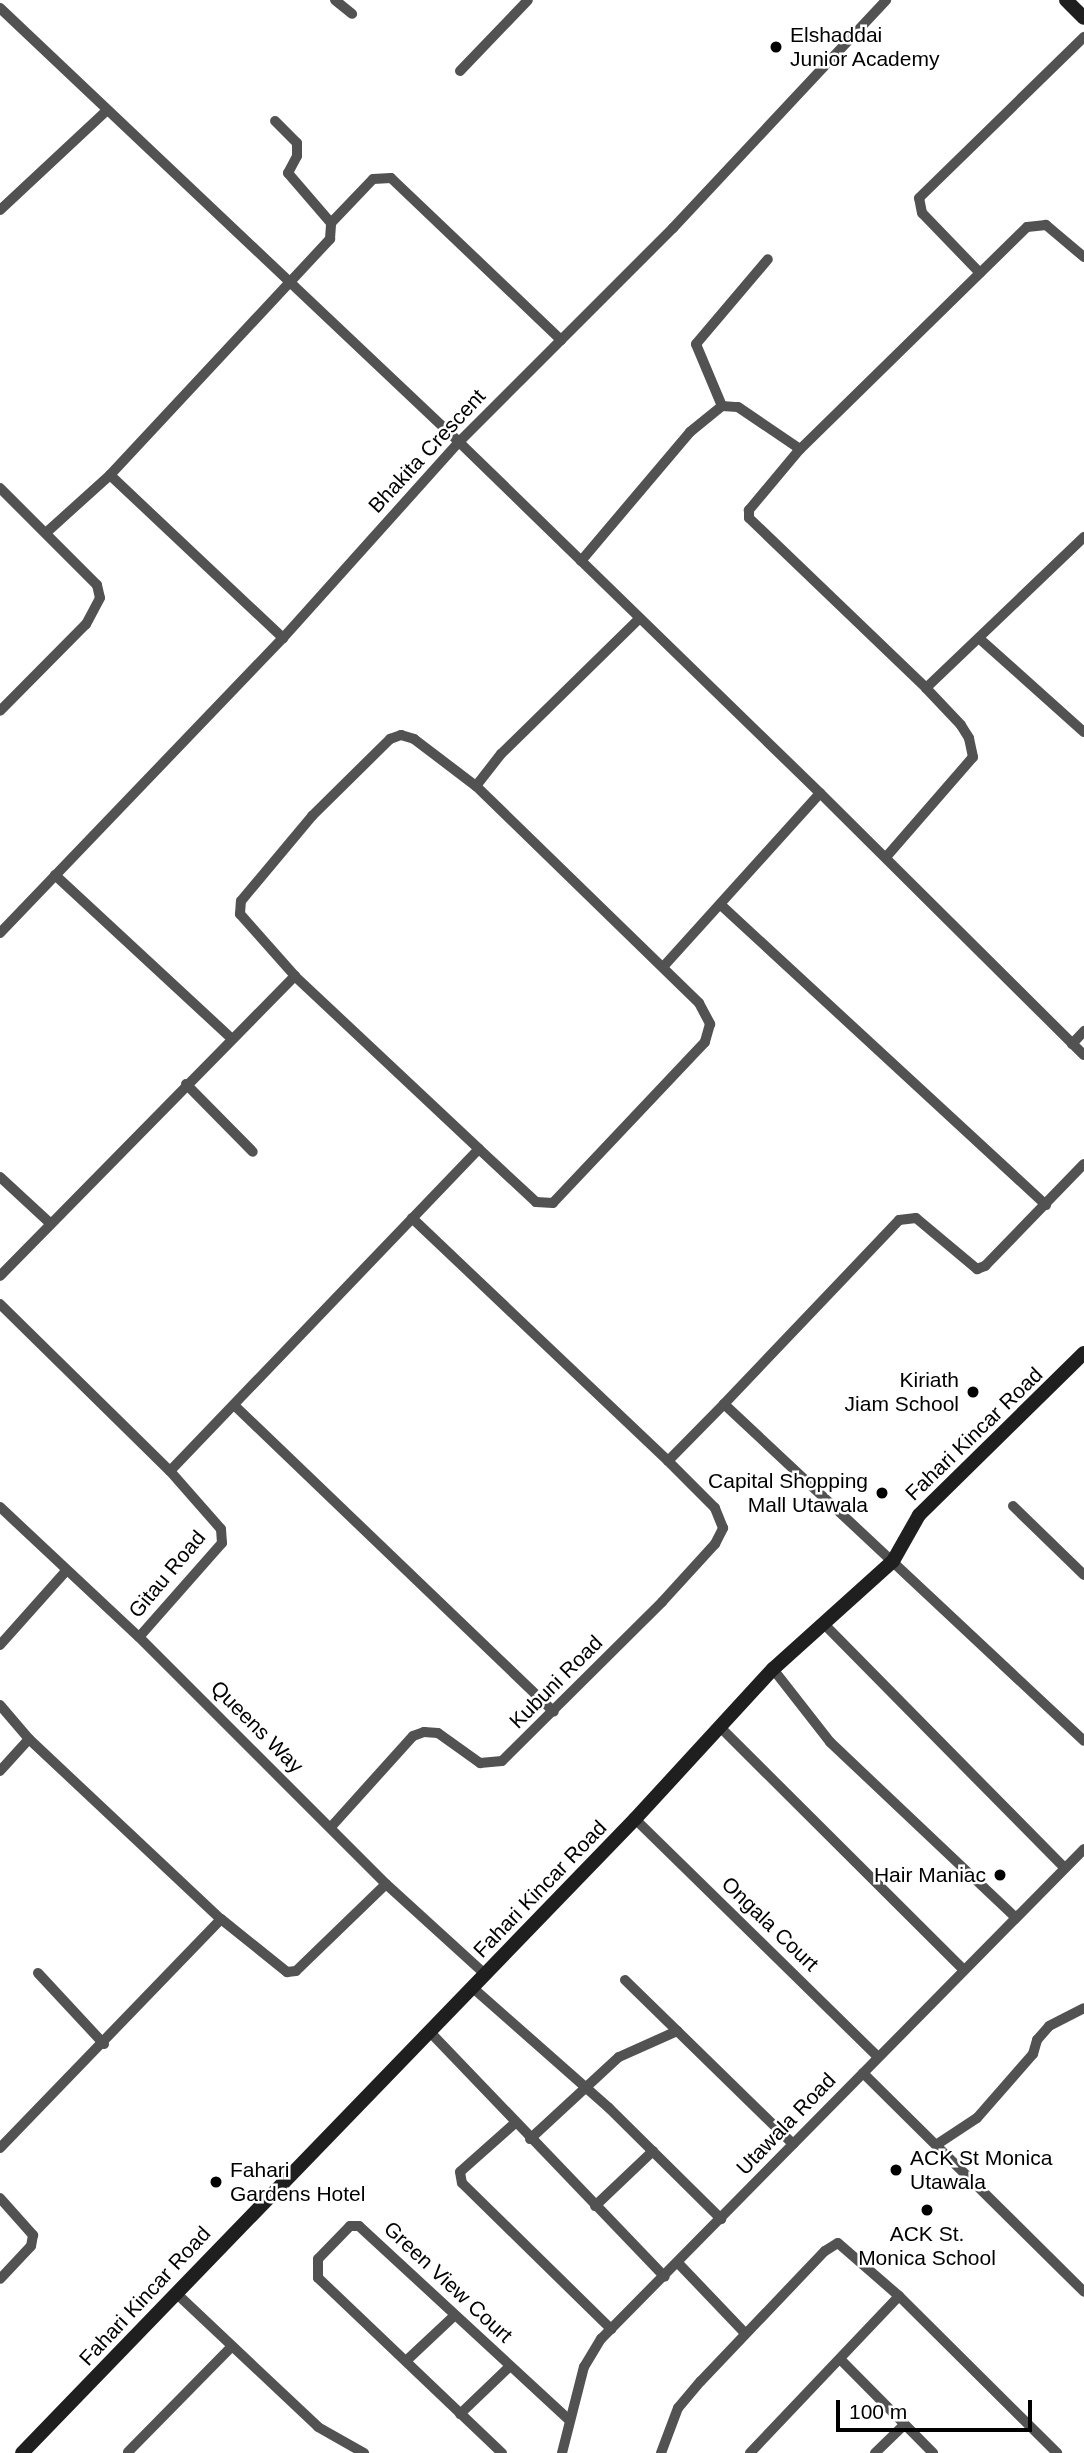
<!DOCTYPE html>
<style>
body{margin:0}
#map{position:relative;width:1084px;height:2453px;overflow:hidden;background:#fff;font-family:Helvetica,sans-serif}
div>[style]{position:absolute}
.street>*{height:10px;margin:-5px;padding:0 5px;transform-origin:5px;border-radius:5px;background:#525252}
.secondary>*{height:14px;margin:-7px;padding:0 7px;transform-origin:7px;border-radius:7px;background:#1f1f1f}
.dots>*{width:19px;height:19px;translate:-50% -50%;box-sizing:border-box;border:4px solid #fff;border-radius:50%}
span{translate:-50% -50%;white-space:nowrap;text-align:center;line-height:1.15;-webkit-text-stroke:5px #fff;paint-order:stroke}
.poi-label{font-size:21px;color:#000}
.left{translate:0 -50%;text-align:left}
.right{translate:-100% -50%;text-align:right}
.street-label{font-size:21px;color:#000}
.scale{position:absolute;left:836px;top:2400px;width:196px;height:32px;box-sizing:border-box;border:4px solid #000;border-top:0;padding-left:9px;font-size:21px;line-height:24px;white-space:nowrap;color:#000;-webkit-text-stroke:5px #fff;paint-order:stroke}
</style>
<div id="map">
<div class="street">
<div style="left:335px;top:0;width:22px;rotate:39deg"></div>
<div style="left:0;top:8px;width:632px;rotate:43.4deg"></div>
<div style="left:459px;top:442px;width:504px;rotate:44.2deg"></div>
<div style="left:460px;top:71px;width:98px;rotate:-46.2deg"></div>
<div style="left:0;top:210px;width:145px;rotate:-43deg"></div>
<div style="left:331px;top:223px;width:61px;rotate:-46.3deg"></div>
<div style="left:373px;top:179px;width:18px;rotate:-3deg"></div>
<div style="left:391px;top:178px;width:235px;rotate:43.6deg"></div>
<div style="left:1084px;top:257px;width:50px;rotate:-139.9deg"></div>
<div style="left:1046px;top:225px;width:19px;rotate:174deg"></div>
<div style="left:1027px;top:227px;width:318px;rotate:135.6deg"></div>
<div style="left:800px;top:449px;width:80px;rotate:129.9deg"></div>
<div style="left:749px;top:510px;width:8px;rotate:90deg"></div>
<div style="left:749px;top:518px;width:245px;rotate:43.8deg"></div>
<div style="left:926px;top:688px;width:219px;rotate:-43.7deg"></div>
<div style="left:980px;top:273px;width:83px;rotate:-134deg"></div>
<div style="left:922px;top:213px;width:15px;rotate:-101deg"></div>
<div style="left:919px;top:198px;width:231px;rotate:-44.3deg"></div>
<div style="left:722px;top:406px;width:67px;rotate:-112.8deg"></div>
<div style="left:696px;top:344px;width:111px;rotate:-49.7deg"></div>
<div style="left:110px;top:475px;width:238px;rotate:43.3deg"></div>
<div style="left:0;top:488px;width:137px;rotate:45deg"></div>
<div style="left:97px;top:585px;width:13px;rotate:77deg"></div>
<div style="left:100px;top:598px;width:30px;rotate:118deg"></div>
<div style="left:86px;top:624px;width:122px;rotate:134.7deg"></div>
<div style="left:48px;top:531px;width:84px;rotate:-42.1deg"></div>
<div style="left:110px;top:475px;width:323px;rotate:-47deg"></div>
<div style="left:330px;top:239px;width:16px;rotate:-86deg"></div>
<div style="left:331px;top:223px;width:66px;rotate:-130.7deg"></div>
<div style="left:288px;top:173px;width:19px;rotate:-62deg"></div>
<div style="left:297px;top:156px;width:13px;rotate:-90deg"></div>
<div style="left:297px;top:143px;width:31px;rotate:-135deg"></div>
<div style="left:581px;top:561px;width:169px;rotate:-49.8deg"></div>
<div style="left:690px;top:432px;width:41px;rotate:-39.1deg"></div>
<div style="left:722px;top:406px;width:16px;rotate:4deg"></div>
<div style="left:738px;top:407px;width:75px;rotate:34.1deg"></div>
<div style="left:981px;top:640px;width:138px;rotate:41.8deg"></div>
<div style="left:476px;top:786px;width:41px;rotate:-52deg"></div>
<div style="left:501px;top:754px;width:194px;rotate:-44.4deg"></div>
<div style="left:887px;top:856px;width:131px;rotate:-49deg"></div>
<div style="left:973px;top:757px;width:19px;rotate:-102deg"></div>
<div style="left:969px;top:738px;width:15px;rotate:-122deg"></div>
<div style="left:961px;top:725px;width:51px;rotate:-133.4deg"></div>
<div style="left:55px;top:875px;width:240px;rotate:42.8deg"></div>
<div style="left:722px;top:906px;width:441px;rotate:42.7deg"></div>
<div style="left:0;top:933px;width:409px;rotate:-46.2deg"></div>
<div style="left:283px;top:638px;width:263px;rotate:-48.1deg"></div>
<div style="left:459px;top:442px;width:303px;rotate:-45deg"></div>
<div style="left:673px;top:228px;width:312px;rotate:-46.9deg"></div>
<div style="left:663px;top:967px;width:234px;rotate:-47.9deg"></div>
<div style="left:820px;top:793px;width:372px;rotate:44.8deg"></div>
<div style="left:1072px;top:1044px;width:18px;rotate:-47deg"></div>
<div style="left:186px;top:1084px;width:95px;rotate:45.4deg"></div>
<div style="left:0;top:1177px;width:69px;rotate:42.7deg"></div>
<div style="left:412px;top:1218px;width:353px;rotate:43.5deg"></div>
<div style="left:668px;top:1461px;width:80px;rotate:-45.5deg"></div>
<div style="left:724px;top:1404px;width:493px;rotate:43.1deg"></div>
<div style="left:0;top:1276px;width:421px;rotate:-45.5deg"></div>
<div style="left:0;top:1304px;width:238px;rotate:44.5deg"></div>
<div style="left:170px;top:1471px;width:77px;rotate:48.7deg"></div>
<div style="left:221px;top:1529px;width:14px;rotate:86deg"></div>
<div style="left:222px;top:1543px;width:125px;rotate:131.4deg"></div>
<div style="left:724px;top:1404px;width:254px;rotate:-46.4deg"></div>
<div style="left:899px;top:1220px;width:17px;rotate:-7deg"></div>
<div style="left:916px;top:1218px;width:80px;rotate:39.9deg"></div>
<div style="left:977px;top:1269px;width:9px;rotate:-21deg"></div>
<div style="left:985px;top:1266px;width:142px;rotate:-45.9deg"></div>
<div style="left:234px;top:1405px;width:443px;rotate:43.8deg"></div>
<div style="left:170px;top:1471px;width:446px;rotate:-46.2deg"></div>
<div style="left:479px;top:1149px;width:253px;rotate:-136.8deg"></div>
<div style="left:295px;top:976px;width:83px;rotate:-131.6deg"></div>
<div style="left:240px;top:914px;width:13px;rotate:-86deg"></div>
<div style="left:241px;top:901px;width:111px;rotate:-50.1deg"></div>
<div style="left:312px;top:816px;width:110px;rotate:-44.6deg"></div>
<div style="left:390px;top:739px;width:12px;rotate:-20deg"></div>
<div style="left:401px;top:735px;width:14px;rotate:17deg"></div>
<div style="left:414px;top:739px;width:78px;rotate:37.2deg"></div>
<div style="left:476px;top:786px;width:311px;rotate:44.2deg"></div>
<div style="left:699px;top:1003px;width:24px;rotate:62deg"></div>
<div style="left:710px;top:1024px;width:19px;rotate:106deg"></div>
<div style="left:705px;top:1042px;width:221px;rotate:133.4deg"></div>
<div style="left:553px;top:1203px;width:17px;rotate:-177deg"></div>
<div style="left:536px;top:1202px;width:78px;rotate:-137.1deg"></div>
<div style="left:1013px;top:1506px;width:99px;rotate:44.2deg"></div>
<div style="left:0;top:1507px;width:190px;rotate:43.1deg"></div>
<div style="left:139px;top:1637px;width:349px;rotate:45deg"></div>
<div style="left:386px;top:1884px;width:135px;rotate:42.3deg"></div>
<div style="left:824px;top:1624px;width:340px;rotate:45.4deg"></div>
<div style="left:0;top:1645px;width:99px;rotate:-48.3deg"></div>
<div style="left:773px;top:1669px;width:93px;rotate:52deg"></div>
<div style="left:830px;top:1742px;width:255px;rotate:43.4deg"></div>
<div style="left:0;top:1705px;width:45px;rotate:49.5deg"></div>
<div style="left:29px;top:1739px;width:263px;rotate:43.2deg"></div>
<div style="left:221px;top:1919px;width:85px;rotate:38.8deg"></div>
<div style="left:287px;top:1972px;width:9px;rotate:-6deg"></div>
<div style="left:296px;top:1971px;width:125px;rotate:-44deg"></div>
<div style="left:721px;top:1728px;width:342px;rotate:44.9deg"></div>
<div style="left:0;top:1771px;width:43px;rotate:-47.8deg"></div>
<div style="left:635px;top:1819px;width:340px;rotate:44.4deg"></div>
<div style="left:331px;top:1827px;width:122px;rotate:-48deg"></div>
<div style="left:413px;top:1736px;width:12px;rotate:-20deg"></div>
<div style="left:424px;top:1732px;width:14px;rotate:4deg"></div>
<div style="left:438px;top:1733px;width:52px;rotate:35.5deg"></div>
<div style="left:480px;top:1763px;width:22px;rotate:-5deg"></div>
<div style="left:502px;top:1761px;width:226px;rotate:-44.8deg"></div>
<div style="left:662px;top:1602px;width:79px;rotate:-47.6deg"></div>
<div style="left:715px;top:1544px;width:18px;rotate:-63deg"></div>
<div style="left:723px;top:1528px;width:22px;rotate:-112deg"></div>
<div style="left:715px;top:1508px;width:66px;rotate:-135deg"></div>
<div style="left:38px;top:1973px;width:97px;rotate:47.1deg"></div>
<div style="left:625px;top:1980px;width:235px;rotate:44.3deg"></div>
<div style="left:473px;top:1988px;width:181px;rotate:41.4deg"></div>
<div style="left:609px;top:2108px;width:158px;rotate:44.7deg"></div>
<div style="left:430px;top:2032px;width:339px;rotate:46.2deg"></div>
<div style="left:863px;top:2073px;width:311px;rotate:44.7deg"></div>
<div style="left:514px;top:2124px;width:72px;rotate:138.4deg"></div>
<div style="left:460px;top:2172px;width:11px;rotate:80deg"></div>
<div style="left:462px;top:2183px;width:209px;rotate:44.4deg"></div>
<div style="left:530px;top:2139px;width:121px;rotate:-42.7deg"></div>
<div style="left:619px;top:2057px;width:64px;rotate:-24.1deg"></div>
<div style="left:936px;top:2145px;width:49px;rotate:-33.4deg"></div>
<div style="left:977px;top:2118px;width:85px;rotate:-48.8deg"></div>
<div style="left:1033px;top:2054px;width:15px;rotate:-74deg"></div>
<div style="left:1037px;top:2040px;width:18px;rotate:-49deg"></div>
<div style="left:1049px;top:2026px;width:39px;rotate:-27deg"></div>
<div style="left:0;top:2148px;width:318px;rotate:-46deg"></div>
<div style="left:0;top:2198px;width:50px;rotate:48.3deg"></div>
<div style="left:33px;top:2235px;width:11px;rotate:100deg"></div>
<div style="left:31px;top:2246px;width:45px;rotate:133.2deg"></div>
<div style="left:595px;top:2206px;width:80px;rotate:-43.5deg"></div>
<div style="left:679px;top:2264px;width:95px;rotate:46.3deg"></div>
<div style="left:176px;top:2293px;width:195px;rotate:43.3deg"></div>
<div style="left:318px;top:2427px;width:53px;rotate:29.5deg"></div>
<div style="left:841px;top:2360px;width:131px;rotate:45.3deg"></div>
<div style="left:406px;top:2361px;width:66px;rotate:-43.2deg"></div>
<div style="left:460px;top:2414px;width:69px;rotate:-43.8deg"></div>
<div style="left:128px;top:2452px;width:148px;rotate:-45.5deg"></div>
<div style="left:502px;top:2453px;width:254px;rotate:-136.4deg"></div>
<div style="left:318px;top:2278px;width:19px;rotate:-90deg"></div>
<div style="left:318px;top:2259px;width:46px;rotate:-45.9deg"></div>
<div style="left:350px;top:2226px;width:9px"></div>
<div style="left:359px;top:2226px;width:286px;rotate:42.7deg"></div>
<div style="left:562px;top:2453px;width:89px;rotate:-75.7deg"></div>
<div style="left:584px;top:2367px;width:33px;rotate:-59deg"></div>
<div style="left:601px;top:2339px;width:688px;rotate:-45.41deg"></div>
<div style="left:661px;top:2453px;width:48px;rotate:-69.3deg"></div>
<div style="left:678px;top:2408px;width:35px;rotate:-50deg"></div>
<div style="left:701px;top:2381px;width:180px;rotate:-46.4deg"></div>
<div style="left:825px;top:2251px;width:15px;rotate:-32deg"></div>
<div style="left:838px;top:2243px;width:81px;rotate:41deg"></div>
<div style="left:899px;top:2296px;width:223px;rotate:44.8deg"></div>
<div style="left:750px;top:2453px;width:216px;rotate:-46.5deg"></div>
<div style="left:875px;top:2453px;width:39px;rotate:-44deg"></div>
</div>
<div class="secondary">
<div style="left:1066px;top:0;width:25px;rotate:45deg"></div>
<div style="left:22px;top:2453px;width:882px;rotate:-45.96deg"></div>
<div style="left:635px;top:1819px;width:204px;rotate:-47.4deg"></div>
<div style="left:773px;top:1669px;width:161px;rotate:-42deg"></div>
<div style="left:893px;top:1561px;width:53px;rotate:-60.5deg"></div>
<div style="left:919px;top:1515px;width:231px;rotate:-44.5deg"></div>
</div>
<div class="dots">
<div style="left:776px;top:47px;background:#000"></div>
<div style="left:973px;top:1392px;background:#000"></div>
<div style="left:882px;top:1493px;background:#000"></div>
<div style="left:1000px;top:1875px;background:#000"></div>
<div style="left:896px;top:2170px;background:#000"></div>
<div style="left:216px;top:2182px;background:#000"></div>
<div style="left:927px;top:2210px;background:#000"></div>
</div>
<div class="poi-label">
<span class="left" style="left:790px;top:47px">Elshaddai<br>Junior Academy</span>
<span class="right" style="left:959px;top:1392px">Kiriath<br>Jiam School</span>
<span class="right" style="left:868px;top:1493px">Capital Shopping<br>Mall Utawala</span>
<span class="right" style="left:986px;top:1875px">Hair Maniac</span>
<span class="left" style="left:910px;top:2170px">ACK St Monica<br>Utawala</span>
<span class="left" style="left:230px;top:2182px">Fahari<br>Gardens Hotel</span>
<span style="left:927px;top:2246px">ACK St.<br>Monica School</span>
</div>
<div class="street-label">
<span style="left:427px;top:451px;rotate:-47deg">Bhakita Crescent</span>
<span style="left:974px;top:1434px;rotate:-44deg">Fahari Kincar Road</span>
<span style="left:167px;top:1574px;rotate:-50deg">Gitau Road</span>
<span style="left:556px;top:1682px;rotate:-45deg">Kubuni Road</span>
<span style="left:257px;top:1727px;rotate:45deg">Queens Way</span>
<span style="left:540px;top:1889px;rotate:-46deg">Fahari Kincar Road</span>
<span style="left:770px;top:1924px;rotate:44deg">Ongala Court</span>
<span style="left:786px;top:2124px;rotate:-46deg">Utawala Road</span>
<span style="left:448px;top:2282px;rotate:43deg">Green View Court</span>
<span style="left:145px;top:2296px;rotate:-47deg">Fahari Kincar Road</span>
</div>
<div class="scale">100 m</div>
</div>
